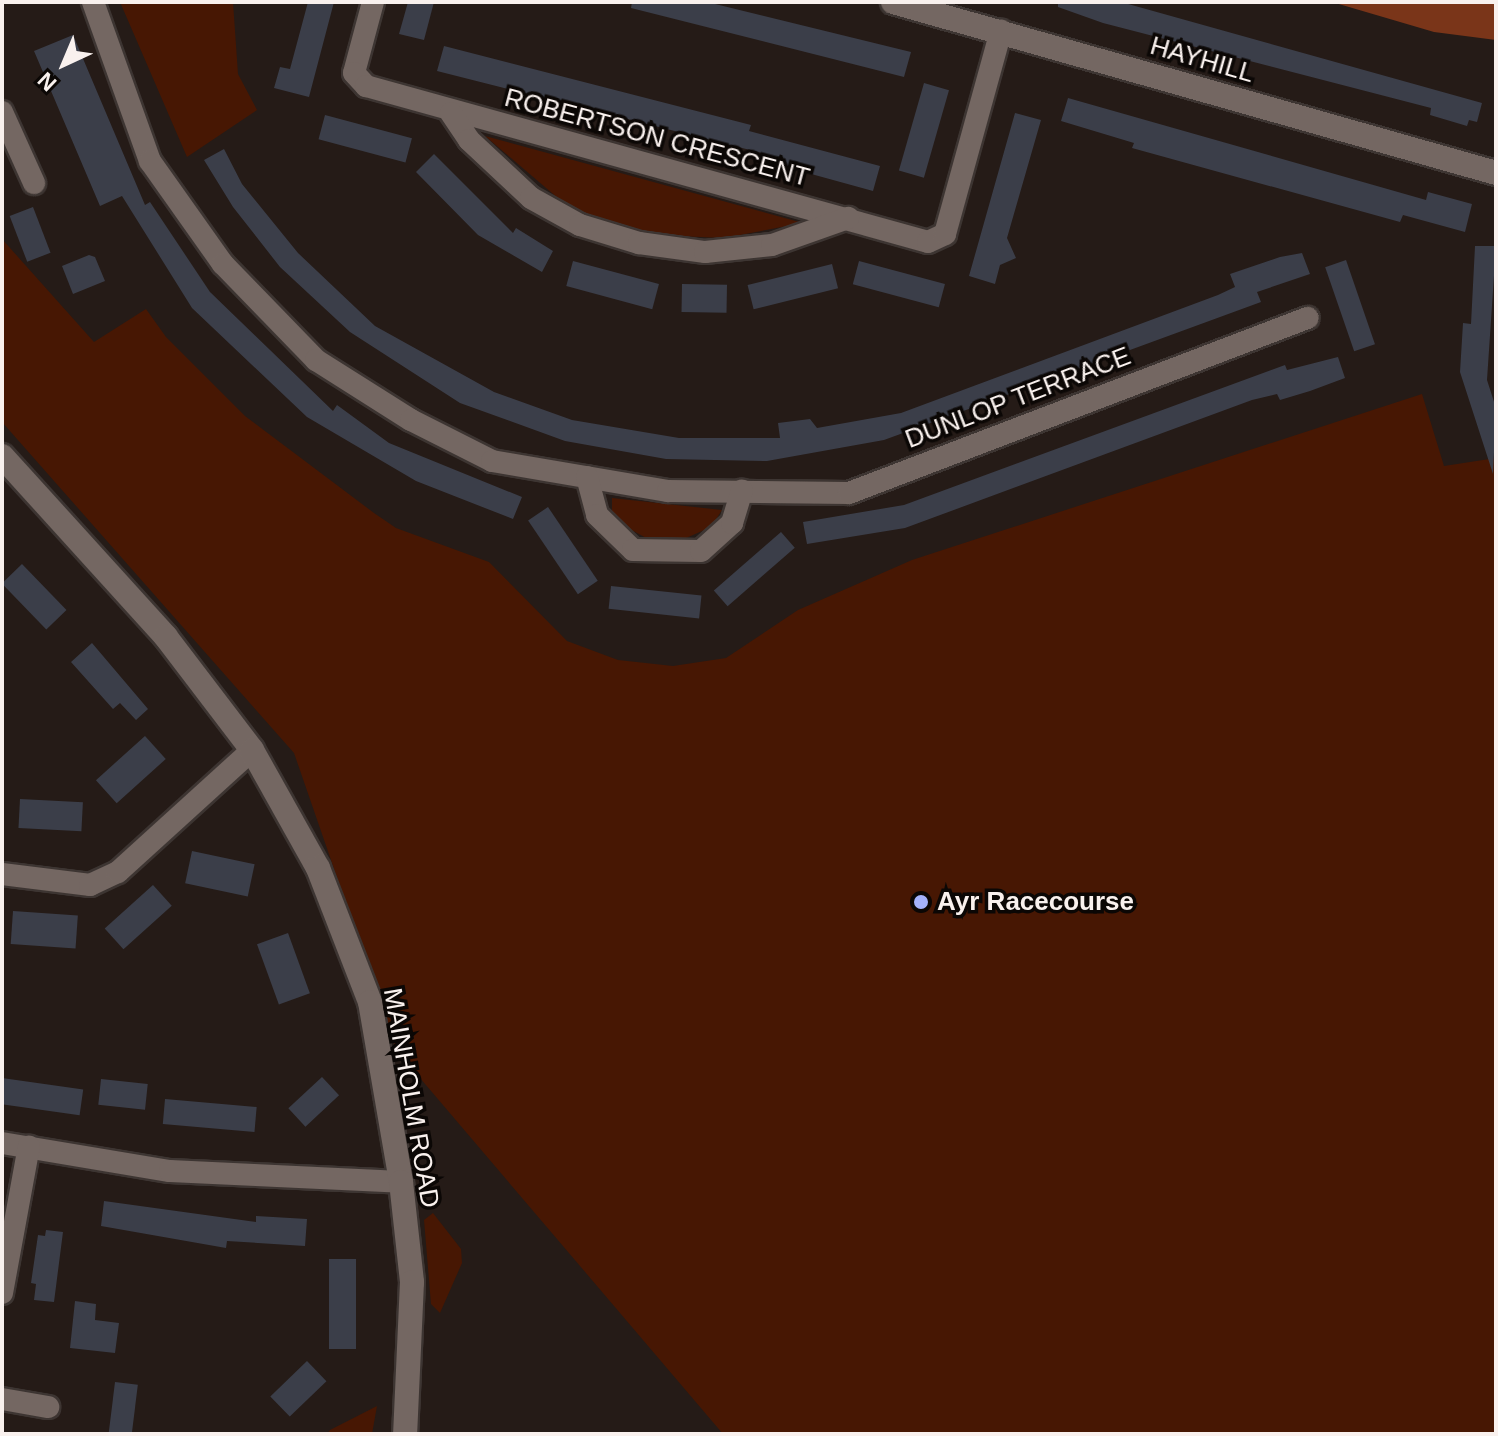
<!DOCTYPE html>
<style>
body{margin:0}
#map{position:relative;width:1498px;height:1436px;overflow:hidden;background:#251b17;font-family:Helvetica,sans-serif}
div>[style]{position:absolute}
.green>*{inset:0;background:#471703}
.forest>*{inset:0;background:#7a3519}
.building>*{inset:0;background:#3b3e49;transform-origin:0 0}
.roads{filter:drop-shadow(2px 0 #3d3532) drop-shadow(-2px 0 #3d3532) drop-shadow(0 2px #3d3532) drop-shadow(0 -2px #3d3532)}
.minor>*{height:22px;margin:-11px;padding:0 11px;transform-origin:11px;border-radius:11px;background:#746762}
.tertiary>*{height:24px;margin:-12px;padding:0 12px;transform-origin:12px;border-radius:12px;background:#746762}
.dots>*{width:22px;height:22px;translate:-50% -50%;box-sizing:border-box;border:4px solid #0b0705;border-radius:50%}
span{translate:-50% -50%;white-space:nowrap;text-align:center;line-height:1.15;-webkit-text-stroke:7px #0b0705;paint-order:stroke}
.street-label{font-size:26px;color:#f9f1ee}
.poi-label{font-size:26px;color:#f9f1ee;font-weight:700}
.left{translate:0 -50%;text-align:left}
.frame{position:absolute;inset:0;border:4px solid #f9f1ee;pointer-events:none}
.north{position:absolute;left:24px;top:24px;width:80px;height:80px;-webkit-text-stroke:6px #0b0705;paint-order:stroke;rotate:224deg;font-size:22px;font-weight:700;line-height:32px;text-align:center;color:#f9f1ee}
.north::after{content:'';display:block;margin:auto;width:28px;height:36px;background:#f9f1ee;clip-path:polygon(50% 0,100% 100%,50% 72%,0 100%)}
</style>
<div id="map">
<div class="green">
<div style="clip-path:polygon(120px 2px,233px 2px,238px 74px,257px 110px,187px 157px)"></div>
<div style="clip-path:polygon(485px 136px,803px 223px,724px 238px,652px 235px,606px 224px,566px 205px)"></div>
<div style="clip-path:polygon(2px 239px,94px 342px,146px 309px,166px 337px,245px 416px,374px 513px,396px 528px,489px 562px,567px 641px,618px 660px,673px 666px,726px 658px,798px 610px,912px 560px,1422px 394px,1444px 466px,1496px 458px,1496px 1434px,723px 1434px,397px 1051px,294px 753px,2px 422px)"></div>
<div style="clip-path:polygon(612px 498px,722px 510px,711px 527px,675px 543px,650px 540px,626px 527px,612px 513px)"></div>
<div style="clip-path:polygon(433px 1213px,461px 1249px,462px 1263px,440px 1313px,431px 1304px,424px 1220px)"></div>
<div style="clip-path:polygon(377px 1406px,372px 1434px,327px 1434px,330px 1430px)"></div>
</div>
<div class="forest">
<div style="clip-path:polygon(1332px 2px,1496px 2px,1496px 40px,1434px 32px)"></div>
</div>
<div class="building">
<div style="clip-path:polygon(308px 2px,334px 2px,309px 97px,274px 88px,280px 67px,290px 69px)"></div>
<div style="clip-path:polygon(408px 2px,434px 2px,424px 40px,399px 34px)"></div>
<div style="clip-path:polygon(632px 2px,707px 2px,911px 52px,904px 77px,631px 8px)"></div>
<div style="clip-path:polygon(1058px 2px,1121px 2px,1482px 103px,1477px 122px,1469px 120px,1467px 126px,1430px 115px,1431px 108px,1103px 23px,1058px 7px)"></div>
<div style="clip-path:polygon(73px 35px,145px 205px,150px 202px,210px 292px,333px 411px,337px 405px,389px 443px,522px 497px,513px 519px,416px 481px,307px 417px,192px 308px,122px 196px,100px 206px,34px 51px)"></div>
<div style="clip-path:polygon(444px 46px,751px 125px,749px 131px,880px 166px,873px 191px,764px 161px,766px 154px,437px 71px)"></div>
<div style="left:924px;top:83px;width:26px;height:91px;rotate:16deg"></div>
<div style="clip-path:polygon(1068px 98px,1426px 200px,1428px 192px,1472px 204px,1465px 232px,1403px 215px,1400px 222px,1132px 148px,1134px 143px,1061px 121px)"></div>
<div style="clip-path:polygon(1015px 113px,1041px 120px,1007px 238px,1016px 258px,1000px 265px,995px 284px,969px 276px)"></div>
<div style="left:325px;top:115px;width:90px;height:25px;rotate:15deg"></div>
<div style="clip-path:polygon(224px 149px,242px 184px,298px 253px,375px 326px,494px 392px,572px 420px,679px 438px,780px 438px,778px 423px,810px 419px,817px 428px,901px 413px,1218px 295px,1235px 287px,1230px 274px,1280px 257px,1302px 253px,1310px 274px,1257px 292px,1261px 302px,884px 440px,767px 461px,666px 459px,565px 441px,460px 403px,350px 332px,280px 267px,233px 207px,204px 160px)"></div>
<div style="clip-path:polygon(434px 154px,513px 233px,516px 228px,553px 251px,542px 272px,478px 235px,416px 172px)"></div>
<div style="left:33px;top:207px;width:49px;height:25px;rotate:69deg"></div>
<div style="clip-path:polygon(1475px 246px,1496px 246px,1487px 380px,1496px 408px,1493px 474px,1460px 372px,1463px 323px,1471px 324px)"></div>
<div style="clip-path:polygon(89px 255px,95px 257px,105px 281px,73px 294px,62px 266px)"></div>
<div style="left:1346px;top:260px;width:89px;height:22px;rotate:71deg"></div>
<div style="left:573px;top:261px;width:89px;height:26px;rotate:15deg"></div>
<div style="left:859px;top:261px;width:89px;height:24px;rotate:15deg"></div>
<div style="left:832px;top:264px;width:25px;height:87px;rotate:76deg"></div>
<div style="left:682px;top:284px;width:45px;height:28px;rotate:1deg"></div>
<div style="clip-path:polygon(1338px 357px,1345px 378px,1310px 391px,1280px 400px,1277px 394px,1252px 400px,905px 528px,807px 544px,803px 522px,904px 505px,1285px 365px,1287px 370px)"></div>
<div style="left:548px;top:507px;width:89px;height:24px;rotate:56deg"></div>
<div style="left:781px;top:532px;width:21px;height:89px;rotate:49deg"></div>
<div style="left:22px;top:564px;width:64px;height:28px;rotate:46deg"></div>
<div style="left:611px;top:586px;width:91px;height:23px;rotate:6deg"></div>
<div style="clip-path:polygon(92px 643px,148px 709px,136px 720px,120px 703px,113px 709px,71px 662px)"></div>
<div style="left:145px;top:736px;width:31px;height:66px;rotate:48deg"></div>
<div style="left:20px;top:799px;width:63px;height:29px;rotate:3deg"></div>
<div style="left:192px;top:851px;width:64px;height:33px;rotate:12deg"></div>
<div style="left:153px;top:885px;width:28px;height:65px;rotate:48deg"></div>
<div style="left:13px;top:911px;width:65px;height:33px;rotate:4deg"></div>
<div style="left:288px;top:933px;width:64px;height:33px;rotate:70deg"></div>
<div style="left:322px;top:1077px;width:25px;height:46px;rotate:47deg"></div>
<div style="left:2px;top:1078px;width:82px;height:26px;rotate:8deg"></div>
<div style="left:101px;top:1079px;width:47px;height:26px;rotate:6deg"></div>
<div style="left:165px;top:1099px;width:92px;height:25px;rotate:5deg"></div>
<div style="clip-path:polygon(104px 1201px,256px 1222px,256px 1216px,307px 1219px,305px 1246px,227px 1241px,226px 1248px,101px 1226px)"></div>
<div style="clip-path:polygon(46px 1230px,63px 1232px,54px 1302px,34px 1300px,36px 1284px,31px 1283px,38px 1235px,45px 1236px)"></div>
<div style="left:356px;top:1259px;width:90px;height:27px;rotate:90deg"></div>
<div style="clip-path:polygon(75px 1301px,96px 1304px,95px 1320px,119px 1323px,115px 1353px,70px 1348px)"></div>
<div style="left:307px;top:1361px;width:28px;height:51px;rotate:46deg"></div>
<div style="left:115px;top:1382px;width:23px;height:53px;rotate:7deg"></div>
</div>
<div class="roads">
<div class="minor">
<div style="left:93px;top:2px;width:169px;rotate:70.3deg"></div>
<div style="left:150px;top:161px;width:126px;rotate:54.7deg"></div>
<div style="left:223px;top:264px;width:134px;rotate:45.9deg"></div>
<div style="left:316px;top:360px;width:112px;rotate:32.3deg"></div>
<div style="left:411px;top:420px;width:91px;rotate:26.8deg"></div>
<div style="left:492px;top:461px;width:179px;rotate:9.7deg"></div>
<div style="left:668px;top:491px;width:181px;rotate:0.6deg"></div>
<div style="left:849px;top:493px;width:491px;rotate:-20.9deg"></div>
<div style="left:373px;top:2px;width:73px;rotate:105deg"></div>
<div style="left:354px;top:73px;width:18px;rotate:47deg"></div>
<div style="left:366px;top:86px;width:583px;rotate:15.51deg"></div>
<div style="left:928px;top:242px;width:19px;rotate:-25deg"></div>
<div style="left:945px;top:234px;width:211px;rotate:-74.6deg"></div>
<div style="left:2px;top:112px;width:78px;rotate:65.7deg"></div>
<div style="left:451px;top:113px;width:32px;rotate:56deg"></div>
<div style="left:469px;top:140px;width:85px;rotate:43.1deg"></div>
<div style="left:531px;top:198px;width:56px;rotate:28.9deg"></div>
<div style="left:580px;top:225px;width:62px;rotate:17deg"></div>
<div style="left:639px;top:243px;width:67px;rotate:7.8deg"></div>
<div style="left:705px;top:252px;width:67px;rotate:-6deg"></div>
<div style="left:772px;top:245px;width:81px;rotate:-19.6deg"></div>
<div style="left:587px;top:477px;width:39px;rotate:75deg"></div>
<div style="left:597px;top:515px;width:50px;rotate:44.2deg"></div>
<div style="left:633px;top:550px;width:68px;rotate:0.8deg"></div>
<div style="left:701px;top:551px;width:42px;rotate:-42.1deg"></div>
<div style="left:732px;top:523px;width:34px;rotate:-73deg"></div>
<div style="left:2px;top:874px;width:89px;rotate:7.1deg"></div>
<div style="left:90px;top:885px;width:31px;rotate:-25deg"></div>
<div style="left:118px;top:872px;width:181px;rotate:-42.3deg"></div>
<div style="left:2px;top:1143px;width:170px;rotate:9.5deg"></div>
<div style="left:170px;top:1171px;width:231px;rotate:2.7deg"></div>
<div style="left:2px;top:1293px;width:149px;rotate:-79.6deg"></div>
<div style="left:2px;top:1399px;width:47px;rotate:9.9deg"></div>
</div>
<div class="tertiary">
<div style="left:893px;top:2px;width:627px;rotate:15.83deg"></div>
<div style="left:2px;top:456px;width:244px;rotate:47.8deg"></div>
<div style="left:166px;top:637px;width:142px;rotate:52.7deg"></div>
<div style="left:252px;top:750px;width:135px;rotate:60.8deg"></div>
<div style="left:318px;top:868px;width:144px;rotate:68.8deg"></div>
<div style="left:370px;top:1002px;width:183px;rotate:80.2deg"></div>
<div style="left:401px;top:1182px;width:101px;rotate:83.7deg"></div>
<div style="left:412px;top:1282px;width:152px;rotate:92.6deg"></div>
</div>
</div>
<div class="dots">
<div style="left:921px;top:902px;background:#a4b2fc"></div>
</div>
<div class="street-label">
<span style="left:1202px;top:60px;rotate:16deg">HAYHILL</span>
<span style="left:657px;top:138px;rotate:15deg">ROBERTSON CRESCENT</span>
<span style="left:1018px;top:398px;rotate:-21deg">DUNLOP TERRACE</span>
<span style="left:411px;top:1098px;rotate:80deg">MAINHOLM ROAD</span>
</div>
<div class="poi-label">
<span class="left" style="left:937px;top:902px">Ayr Racecourse</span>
</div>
<div class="frame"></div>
<div class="north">N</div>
</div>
